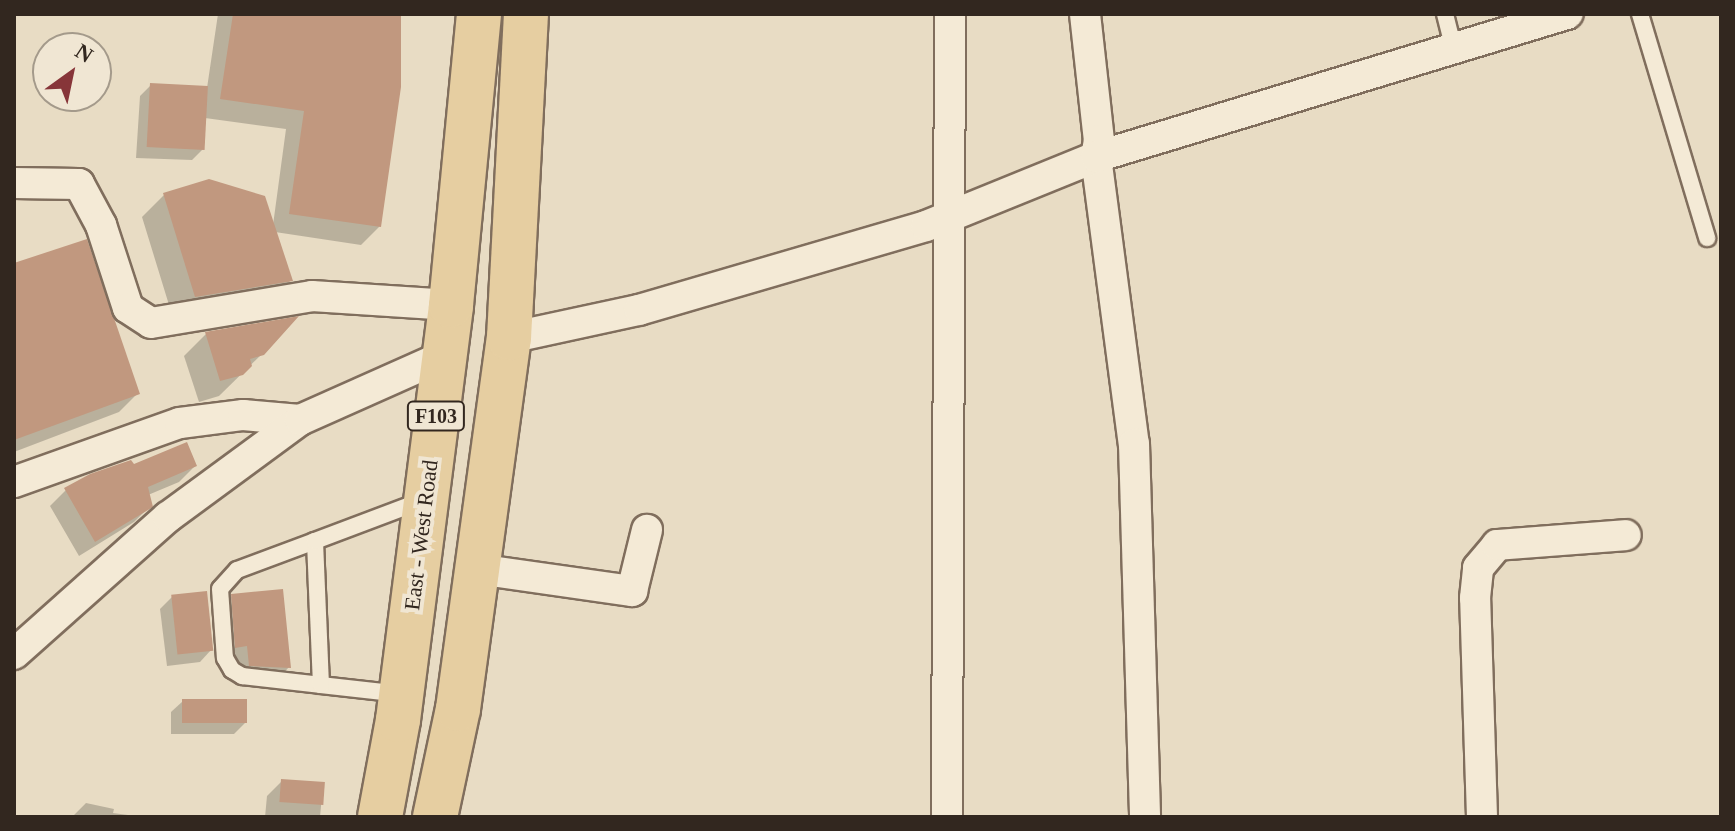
<!DOCTYPE html>
<style>
body{margin:0}
#map{position:relative;width:1735px;height:831px;overflow:hidden;background:#e8dcc4;font-family:Georgia,serif}
div>[style]{position:absolute}
.shadow>*{inset:0;background:#0003}
.building>*{inset:0;background:#c1987f;transform-origin:0 0}
.roads{filter:drop-shadow(2px 0 #806e5d) drop-shadow(-2px 0 #806e5d) drop-shadow(0 2px #806e5d) drop-shadow(0 -2px #806e5d)}
.lane>*{height:16px;margin:-8px;padding:0 8px;transform-origin:8px;border-radius:8px;background:#f4ead6}
.street>*{height:30px;margin:-15px;padding:0 15px;transform-origin:15px;border-radius:15px;background:#f4ead6}
.primary>*{height:44px;margin:-22px;padding:0 22px;transform-origin:22px;border-radius:22px;background:#e6cea1}
span{translate:-50% -50%;white-space:nowrap;text-align:center;line-height:1.15;-webkit-text-stroke:8px #f0e6d3;paint-order:stroke}
.shield-label span{padding:2px 6px;background:#f0e6d3;border:2px solid;border-radius:6px;-webkit-text-stroke-width:0}
.shield-label{font-size:20px;color:#32271f;font-weight:700}
.street-label{font-size:22px;color:#32271f}
.frame{position:absolute;inset:0;border:16px solid #32271f;pointer-events:none}
.north{position:absolute;left:32px;top:32px;width:80px;height:80px;box-sizing:border-box;background:#f0e6d3;border:2px solid #a49a8b;border-radius:50%;rotate:33deg;font-size:22px;font-weight:700;line-height:32px;text-align:center;color:#32271f}
.north::after{content:'';display:block;margin:auto;width:28px;height:36px;background:#873539;clip-path:polygon(50% 0,100% 100%,50% 72%,0 100%)}
</style>
<div id="map">
<div class="shadow">
<div style="clip-path:polygon(218px 14px,400px 14px,380px 226px,361px 245px,275px 232px,291px 280px,269px 302px,173px 318px,142px 217px,164px 195px,273px 225px,286px 129px,205px 118px,203px 149px,192px 160px,136px 158px,140px 96px,151px 85px,207px 88px)"></div>
<div style="clip-path:polygon(14px 265px,138px 393px,119px 412px,14px 452px)"></div>
<div style="clip-path:polygon(206px 334px,263px 353px,219px 396px,199px 402px,184px 356px)"></div>
<div style="clip-path:polygon(133px 466px,195px 466px,179px 482px,148px 495px,150px 506px,134px 522px,79px 556px,50px 506px,66px 490px)"></div>
<div style="clip-path:polygon(232px 596px,289px 667px,278px 679px,238px 677px,236px 657px,224px 658px,221px 608px)"></div>
<div style="clip-path:polygon(172px 597px,211px 650px,200px 662px,167px 666px,160px 609px)"></div>
<div style="clip-path:polygon(183px 701px,245px 723px,234px 734px,171px 734px,171px 712px)"></div>
<div style="clip-path:polygon(282px 781px,323px 784px,320px 817px,265px 817px,267px 796px)"></div>
<div style="clip-path:polygon(86px 803px,114px 809px,113px 813px,143px 817px,72px 817px)"></div>
</div>
<div class="building">
<div style="clip-path:polygon(233px 14px,401px 14px,401px 87px,381px 227px,289px 214px,304px 111px,220px 99px)"></div>
<div style="left:150px;top:83px;width:58px;height:64px;rotate:3deg"></div>
<div style="clip-path:polygon(209px 179px,265px 196px,293px 281px,195px 297px,163px 193px)"></div>
<div style="clip-path:polygon(87px 239px,140px 394px,14px 440px,14px 263px)"></div>
<div style="clip-path:polygon(299px 316px,264px 355px,250px 359px,252px 366px,243px 375px,220px 381px,205px 332px)"></div>
<div style="clip-path:polygon(187px 442px,197px 466px,148px 487px,153px 507px,95px 542px,64px 488px,90px 474px,131px 460px,134px 464px)"></div>
<div style="clip-path:polygon(283px 589px,291px 668px,249px 666px,247px 646px,235px 648px,231px 594px)"></div>
<div style="left:207px;top:591px;width:60px;height:36px;rotate:84deg"></div>
<div style="left:182px;top:699px;width:65px;height:24px"></div>
<div style="left:281px;top:779px;width:44px;height:23px;rotate:4deg"></div>
</div>
<div class="roads">
<div class="lane">
<div style="left:1445px;top:14px;width:33px;rotate:76deg"></div>
<div style="left:1640px;top:14px;width:234px;rotate:73.3deg"></div>
<div style="left:315px;top:541px;width:83px;rotate:159.6deg"></div>
<div style="left:237px;top:570px;width:25px;rotate:132deg"></div>
<div style="left:220px;top:589px;width:69px;rotate:85.9deg"></div>
<div style="left:225px;top:658px;width:14px;rotate:60deg"></div>
<div style="left:232px;top:670px;width:12px;rotate:31deg"></div>
<div style="left:242px;top:676px;width:80px;rotate:6.5deg"></div>
<div style="left:401px;top:694px;width:81px;rotate:-173.6deg"></div>
<div style="left:321px;top:685px;width:144px;rotate:-92.4deg"></div>
<div style="left:315px;top:541px;width:113px;rotate:-20.7deg"></div>
</div>
<div class="street">
<div style="left:1085px;top:14px;width:127px;rotate:83.7deg"></div>
<div style="left:1099px;top:140px;width:17px;rotate:100deg"></div>
<div style="left:1096px;top:157px;width:290px;rotate:82.5deg"></div>
<div style="left:1134px;top:444px;width:373px;rotate:88.3deg"></div>
<div style="left:14px;top:183px;width:65px;rotate:0.9deg"></div>
<div style="left:79px;top:184px;width:47px;rotate:61.8deg"></div>
<div style="left:101px;top:225px;width:87px;rotate:72deg"></div>
<div style="left:128px;top:308px;width:27px;rotate:33deg"></div>
<div style="left:151px;top:323px;width:163px;rotate:-9.5deg"></div>
<div style="left:312px;top:296px;width:139px;rotate:3.7deg"></div>
<div style="left:509px;top:338px;width:133px;rotate:-12.2deg"></div>
<div style="left:639px;top:310px;width:299px;rotate:-16.3deg"></div>
<div style="left:926px;top:226px;width:183px;rotate:-22.1deg"></div>
<div style="left:1096px;top:157px;width:493px;rotate:-16.9deg"></div>
<div style="left:14px;top:482px;width:176px;rotate:-19.6deg"></div>
<div style="left:180px;top:423px;width:64px;rotate:-7.2deg"></div>
<div style="left:243px;top:415px;width:57px;rotate:5deg"></div>
<div style="left:477px;top:569px;width:157px;rotate:8.1deg"></div>
<div style="left:632px;top:591px;width:63px;rotate:-76.2deg"></div>
<div style="left:14px;top:654px;width:206px;rotate:-41.7deg"></div>
<div style="left:168px;top:517px;width:164px;rotate:-36.3deg"></div>
<div style="left:300px;top:420px;width:158px;rotate:-24deg"></div>
<div style="left:947px;top:817px;width:803px;rotate:-89.79deg"></div>
<div style="left:1482px;top:817px;width:219px;rotate:-91.8deg"></div>
<div style="left:1475px;top:598px;width:30px;rotate:-84deg"></div>
<div style="left:1478px;top:568px;width:30px;rotate:-50deg"></div>
<div style="left:1497px;top:545px;width:129px;rotate:-4.4deg"></div>
</div>
<div class="primary">
<div style="left:380px;top:817px;width:99px;rotate:-79.5deg"></div>
<div style="left:398px;top:720px;width:418px;rotate:-82.7deg"></div>
<div style="left:451px;top:305px;width:292px;rotate:-84.5deg"></div>
<div style="left:435px;top:817px;width:110px;rotate:-78deg"></div>
<div style="left:458px;top:709px;width:374px;rotate:-82.2deg"></div>
<div style="left:509px;top:338px;width:324px;rotate:-87deg"></div>
</div>
</div>
<div class="shield-label">
<span style="left:436px;top:416px">F103</span>
</div>
<div class="street-label">
<span style="left:421px;top:535px;rotate:-83deg">East - West Road</span>
</div>
<div class="frame"></div>
<div class="north">N</div>
</div>
